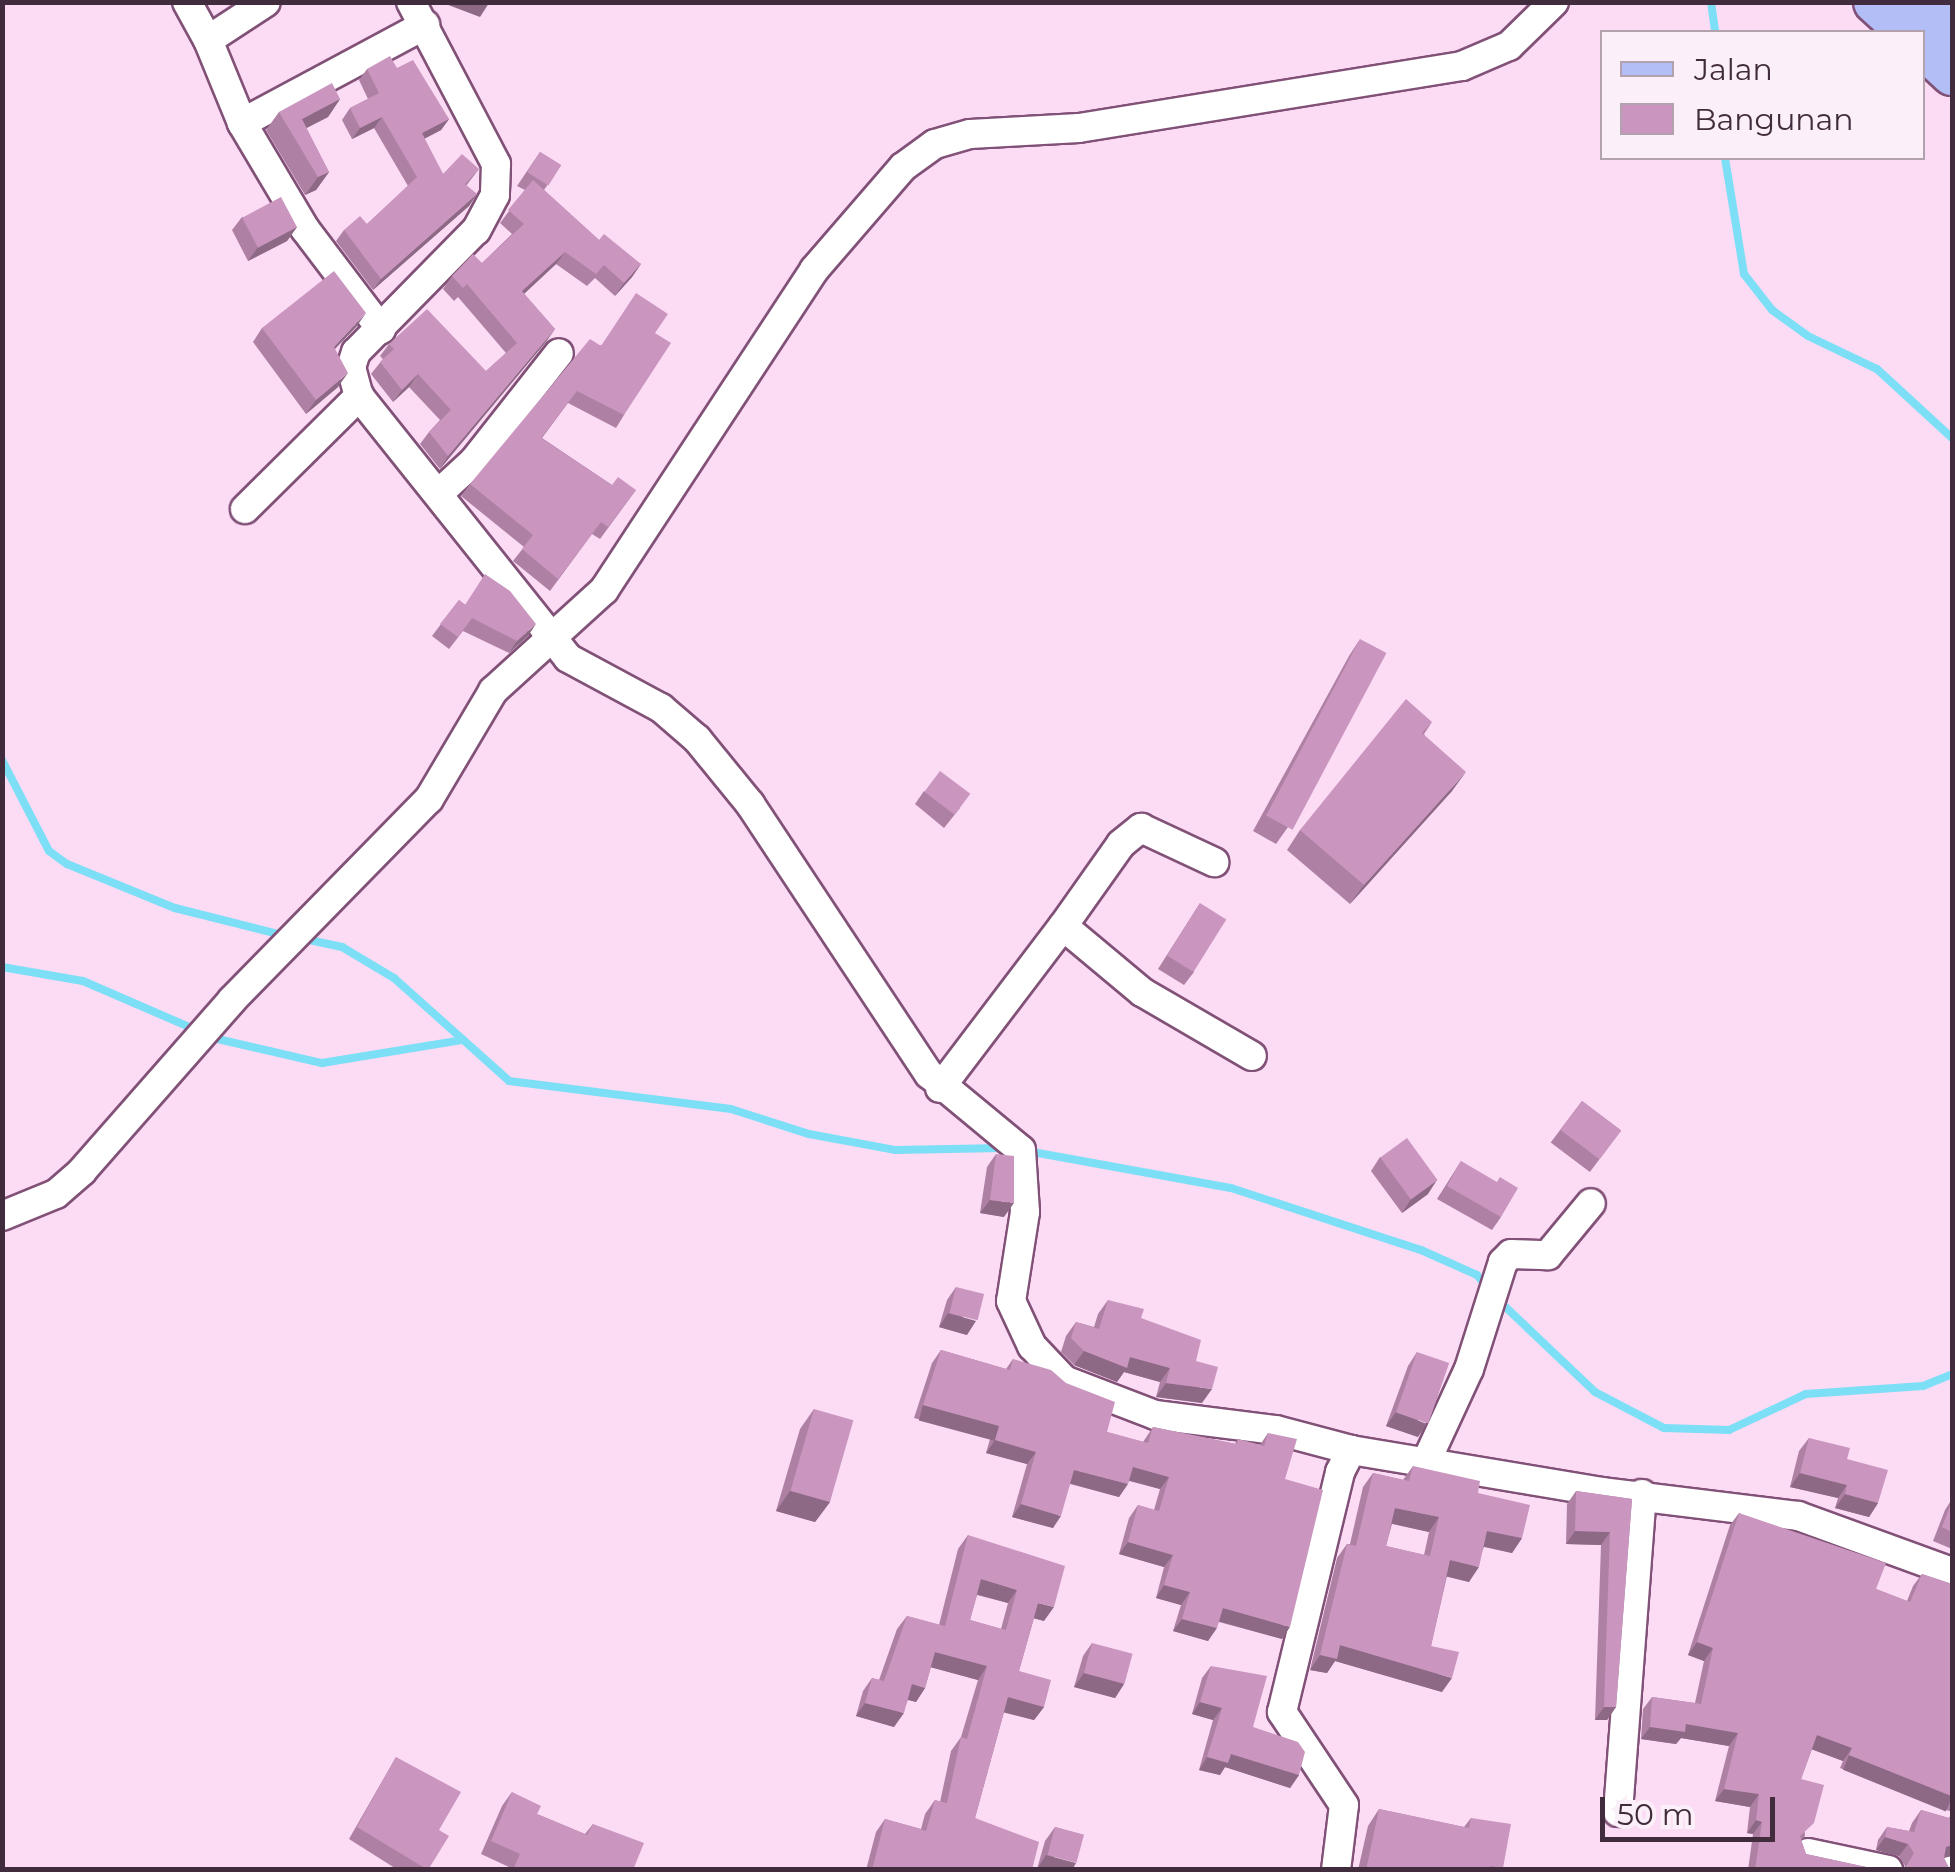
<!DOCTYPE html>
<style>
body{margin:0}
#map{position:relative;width:1955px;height:1872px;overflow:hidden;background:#fcdbf5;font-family:Montserrat,sans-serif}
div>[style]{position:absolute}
.stream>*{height:8px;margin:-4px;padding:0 4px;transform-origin:4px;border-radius:4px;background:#7cdff5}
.roads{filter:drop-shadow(2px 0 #815177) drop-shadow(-2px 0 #815177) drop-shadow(0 2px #815177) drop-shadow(0 -2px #815177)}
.minor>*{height:28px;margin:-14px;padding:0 14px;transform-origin:14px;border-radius:14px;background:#fff}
.primary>*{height:42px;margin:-21px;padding:0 21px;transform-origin:21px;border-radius:21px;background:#b3bef6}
.wall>*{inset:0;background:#ae81a4;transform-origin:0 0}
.shaded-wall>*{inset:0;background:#8d6986;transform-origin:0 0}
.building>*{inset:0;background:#ca96bf;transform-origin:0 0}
span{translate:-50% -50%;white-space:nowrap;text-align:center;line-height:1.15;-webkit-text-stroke:9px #fbf0f9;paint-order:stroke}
.frame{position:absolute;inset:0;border:5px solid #412c3d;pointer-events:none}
.legend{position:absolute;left:1600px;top:30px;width:325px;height:130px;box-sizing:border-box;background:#fbf0f9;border:2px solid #b1a2ae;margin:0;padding:12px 18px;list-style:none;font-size:30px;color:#412c3d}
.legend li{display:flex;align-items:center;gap:20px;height:50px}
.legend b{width:50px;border:2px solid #b1a2ae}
.scale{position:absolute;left:1600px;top:1797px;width:175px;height:45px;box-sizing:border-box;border:5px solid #412c3d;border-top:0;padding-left:12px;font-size:30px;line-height:35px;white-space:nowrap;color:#412c3d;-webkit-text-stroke:8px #fbf0f9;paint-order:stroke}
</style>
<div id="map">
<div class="stream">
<div style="left:1711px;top:2px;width:30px;rotate:82deg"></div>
<div style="left:1725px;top:158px;width:118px;rotate:80.7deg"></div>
<div style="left:1744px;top:274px;width:46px;rotate:52.1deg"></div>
<div style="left:1772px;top:310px;width:44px;rotate:35.8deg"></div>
<div style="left:1808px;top:336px;width:76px;rotate:25.6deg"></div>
<div style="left:1877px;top:369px;width:102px;rotate:42.6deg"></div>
<div style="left:2px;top:760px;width:102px;rotate:62.7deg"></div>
<div style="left:49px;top:851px;width:22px;rotate:36deg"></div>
<div style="left:67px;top:864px;width:117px;rotate:22.2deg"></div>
<div style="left:175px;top:908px;width:114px;rotate:14.2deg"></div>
<div style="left:300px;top:938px;width:43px;rotate:12.1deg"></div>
<div style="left:342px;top:947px;width:61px;rotate:30.8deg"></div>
<div style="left:394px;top:978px;width:154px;rotate:41.8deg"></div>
<div style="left:509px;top:1081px;width:224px;rotate:7.2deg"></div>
<div style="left:731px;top:1109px;width:82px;rotate:17.8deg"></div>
<div style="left:809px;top:1134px;width:87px;rotate:10.5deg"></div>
<div style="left:895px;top:1150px;width:108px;rotate:-1.1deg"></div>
<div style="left:2px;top:967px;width:82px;rotate:9.8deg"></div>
<div style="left:83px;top:981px;width:123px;rotate:23.4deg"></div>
<div style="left:209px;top:1037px;width:116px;rotate:13deg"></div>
<div style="left:322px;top:1063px;width:143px;rotate:-9.3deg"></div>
<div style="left:1027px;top:1151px;width:207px;rotate:10.3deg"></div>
<div style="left:1231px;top:1188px;width:200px;rotate:18.1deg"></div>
<div style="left:1421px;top:1250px;width:61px;rotate:24.1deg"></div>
<div style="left:1477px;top:1275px;width:17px;rotate:50deg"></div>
<div style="left:1497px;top:1299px;width:135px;rotate:43.5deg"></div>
<div style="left:1595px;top:1392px;width:78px;rotate:27.6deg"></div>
<div style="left:1664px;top:1428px;width:65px;rotate:1.8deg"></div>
<div style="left:1729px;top:1430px;width:85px;rotate:-25.1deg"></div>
<div style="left:1806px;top:1394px;width:117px;rotate:-3.9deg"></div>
<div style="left:1923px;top:1386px;width:31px;rotate:-22deg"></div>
</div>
<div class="roads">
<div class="minor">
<div style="left:187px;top:2px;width:43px;rotate:61.1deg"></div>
<div style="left:208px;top:40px;width:69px;rotate:-33.2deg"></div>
<div style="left:411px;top:2px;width:183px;rotate:62.3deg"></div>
<div style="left:496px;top:164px;width:31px;rotate:92deg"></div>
<div style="left:495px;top:195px;width:40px;rotate:118deg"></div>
<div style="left:476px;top:230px;width:171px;rotate:134.5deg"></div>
<div style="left:356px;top:352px;width:16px;rotate:108deg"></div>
<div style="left:351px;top:367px;width:30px;rotate:75deg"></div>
<div style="left:359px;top:396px;width:335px;rotate:51.4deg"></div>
<div style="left:568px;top:658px;width:106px;rotate:28.3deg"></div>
<div style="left:661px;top:708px;width:48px;rotate:40.7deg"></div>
<div style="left:697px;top:739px;width:84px;rotate:50.8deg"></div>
<div style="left:750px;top:804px;width:324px;rotate:56.5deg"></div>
<div style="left:929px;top:1074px;width:119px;rotate:39.6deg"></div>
<div style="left:1021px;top:1150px;width:62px;rotate:86.3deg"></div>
<div style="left:1025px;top:1212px;width:90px;rotate:98.9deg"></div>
<div style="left:1011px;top:1301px;width:50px;rotate:65deg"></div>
<div style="left:1032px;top:1346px;width:47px;rotate:46.7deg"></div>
<div style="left:1064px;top:1380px;width:97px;rotate:21deg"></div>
<div style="left:1155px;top:1415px;width:122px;rotate:7.1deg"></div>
<div style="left:1276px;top:1430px;width:78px;rotate:14.9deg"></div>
<div style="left:1351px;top:1450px;width:255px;rotate:9.5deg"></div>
<div style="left:1603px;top:1492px;width:196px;rotate:7deg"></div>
<div style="left:1798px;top:1516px;width:164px;rotate:20deg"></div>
<div style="left:208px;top:40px;width:90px;rotate:67.7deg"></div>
<div style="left:242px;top:123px;width:123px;rotate:59.3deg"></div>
<div style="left:305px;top:229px;width:126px;rotate:52.8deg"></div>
<div style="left:242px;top:123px;width:208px;rotate:-28.2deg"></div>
<div style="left:438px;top:494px;width:49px;rotate:-42.5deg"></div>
<div style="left:474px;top:461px;width:137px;rotate:-51.8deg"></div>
<div style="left:245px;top:509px;width:161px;rotate:-44.7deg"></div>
<div style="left:1063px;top:926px;width:100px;rotate:-54.7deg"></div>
<div style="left:1121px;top:844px;width:26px;rotate:-39deg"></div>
<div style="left:1141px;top:828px;width:81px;rotate:25deg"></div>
<div style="left:940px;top:1088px;width:203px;rotate:-52.8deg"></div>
<div style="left:1063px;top:926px;width:103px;rotate:39.9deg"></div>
<div style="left:1142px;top:992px;width:127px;rotate:30.2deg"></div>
<div style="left:2px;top:1216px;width:58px;rotate:-22.2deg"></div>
<div style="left:56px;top:1194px;width:35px;rotate:-41deg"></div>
<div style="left:82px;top:1171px;width:227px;rotate:-48.7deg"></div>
<div style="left:232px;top:1000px;width:281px;rotate:-45.6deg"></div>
<div style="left:429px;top:799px;width:126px;rotate:-59.3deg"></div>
<div style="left:493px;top:691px;width:150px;rotate:-42.3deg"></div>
<div style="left:604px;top:590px;width:383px;rotate:-56.7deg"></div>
<div style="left:814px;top:270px;width:136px;rotate:-49.2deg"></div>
<div style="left:903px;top:167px;width:39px;rotate:-36deg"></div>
<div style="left:935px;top:144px;width:36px;rotate:-16deg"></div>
<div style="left:970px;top:134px;width:109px;rotate:-3.2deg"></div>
<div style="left:1079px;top:128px;width:388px;rotate:-9.2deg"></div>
<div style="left:1462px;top:66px;width:51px;rotate:-23.1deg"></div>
<div style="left:1509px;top:46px;width:63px;rotate:-44.4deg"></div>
<div style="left:1426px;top:1462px;width:102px;rotate:-65.2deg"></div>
<div style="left:1469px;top:1369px;width:112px;rotate:-72.4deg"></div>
<div style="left:1503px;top:1262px;width:11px;rotate:-45deg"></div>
<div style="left:1511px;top:1254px;width:37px;rotate:2deg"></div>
<div style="left:1548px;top:1255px;width:67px;rotate:-50.4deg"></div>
<div style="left:1618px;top:1812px;width:319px;rotate:-85.7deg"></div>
<div style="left:1808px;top:1853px;width:82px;rotate:12deg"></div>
<div style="left:1336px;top:1870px;width:65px;rotate:-83deg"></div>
<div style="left:1344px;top:1805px;width:112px;rotate:-123.7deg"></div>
<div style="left:1282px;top:1712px;width:247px;rotate:-76.4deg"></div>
<div style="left:1340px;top:1472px;width:25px;rotate:-63deg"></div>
<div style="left:1952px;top:1870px;width:1px;rotate:-90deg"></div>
</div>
<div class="primary">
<div style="left:1875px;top:2px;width:45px;rotate:42.3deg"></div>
<div style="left:1927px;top:2px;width:35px;rotate:45deg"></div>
<div style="left:1922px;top:46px;width:41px;rotate:43deg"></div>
</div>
</div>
<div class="wall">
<div style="clip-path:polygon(397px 68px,449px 119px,441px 130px,424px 139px,443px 174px,479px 169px,466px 186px,477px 194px,469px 206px,373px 290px,336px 241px,344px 230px,367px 224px,408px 186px,374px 128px,352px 139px,342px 120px,350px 108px,368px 99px,359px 80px,367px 69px)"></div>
<div style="clip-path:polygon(340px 99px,328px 117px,306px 128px,329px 172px,316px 190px,305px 195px,266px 130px,279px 112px)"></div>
<div style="clip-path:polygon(540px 152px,561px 165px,544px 190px,599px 240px,641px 264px,632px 277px,615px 296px,595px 278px,587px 286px,556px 264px,524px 294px,555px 329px,440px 469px,420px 444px,429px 432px,440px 420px,409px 387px,393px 402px,371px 374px,383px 359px,380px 356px,389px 344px,486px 371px,506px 353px,458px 297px,454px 301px,443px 289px,452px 276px,482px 263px,512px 234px,500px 223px,525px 190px,517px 186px)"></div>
<div style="clip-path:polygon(242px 217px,297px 227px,287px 241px,248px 261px,232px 230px)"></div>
<div style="clip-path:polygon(357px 326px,335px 349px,338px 387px,306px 414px,253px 342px,262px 328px)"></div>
<div style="clip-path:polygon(655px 333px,624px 415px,616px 428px,568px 403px,542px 438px,612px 485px,636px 490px,600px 539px,592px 534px,550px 591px,513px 561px,524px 547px,461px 496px,470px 484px,601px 345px)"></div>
<div style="clip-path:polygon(459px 600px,464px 604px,528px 636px,509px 653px,463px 631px,449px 649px,432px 636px)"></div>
<div style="clip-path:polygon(1360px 639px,1288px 827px,1276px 844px,1253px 831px,1349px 656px)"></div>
<div style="clip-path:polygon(1432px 722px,1424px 734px,1452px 791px,1350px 904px,1287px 850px,1300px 830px)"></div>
<div style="clip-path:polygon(924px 791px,960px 808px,944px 828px,915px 804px)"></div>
<div style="clip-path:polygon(1200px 903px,1194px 972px,1184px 985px,1158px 969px)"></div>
<div style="left:1582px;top:1101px;width:49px;height:52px;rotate:37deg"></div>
<div style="clip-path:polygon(996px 1154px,1004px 1217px,980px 1213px,987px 1167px)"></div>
<div style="clip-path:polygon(1380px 1157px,1428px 1194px,1402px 1213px,1371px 1171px)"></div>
<div style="clip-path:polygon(1461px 1161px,1501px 1217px,1492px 1230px,1437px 1199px)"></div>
<div style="clip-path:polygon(956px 1287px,967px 1335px,939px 1327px,947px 1300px)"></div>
<div style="clip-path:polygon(1108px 1300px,1141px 1318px,1196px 1361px,1202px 1403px,1156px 1397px,1160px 1382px,1124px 1372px,1117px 1382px,1074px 1365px,1061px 1352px,1066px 1336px,1076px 1322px,1094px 1327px,1098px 1314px)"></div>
<div style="clip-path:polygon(941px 1350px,1006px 1369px,1013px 1359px,1107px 1432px,1143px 1442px,1153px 1427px,1235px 1444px,1238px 1439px,1260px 1445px,1268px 1433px,1285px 1479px,1282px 1639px,1219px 1622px,1208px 1641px,1173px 1631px,1181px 1605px,1156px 1598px,1164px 1567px,1119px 1554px,1129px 1518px,1138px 1505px,1154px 1510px,1160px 1489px,1129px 1481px,1119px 1497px,1070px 1484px,1053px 1528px,1012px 1517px,1027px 1464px,986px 1453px,990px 1439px,914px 1418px,932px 1363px)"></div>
<div style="clip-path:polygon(1417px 1352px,1418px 1437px,1386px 1426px,1408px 1366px)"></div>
<div style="clip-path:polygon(814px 1409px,830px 1502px,815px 1522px,776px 1511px,800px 1429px)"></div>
<div style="clip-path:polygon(1809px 1438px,1847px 1459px,1878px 1503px,1869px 1517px,1835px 1508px,1838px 1498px,1790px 1487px,1799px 1451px)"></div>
<div style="clip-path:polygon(evenodd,1413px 1466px,1478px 1493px,1522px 1538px,1512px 1553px,1484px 1547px,1469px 1582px,1447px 1576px,1431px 1646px,1442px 1692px,1335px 1661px,1327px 1673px,1310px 1670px,1337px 1558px,1347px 1544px,1350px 1544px,1363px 1487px,1373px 1473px,1403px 1480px,1413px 1466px,1392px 1524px,1429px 1532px,1424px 1555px,1386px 1546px,1392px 1524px)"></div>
<div style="clip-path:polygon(1576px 1491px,1632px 1499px,1616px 1707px,1607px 1720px,1595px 1720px,1601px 1545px,1566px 1544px,1567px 1504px)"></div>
<div style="clip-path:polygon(1952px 1499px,1952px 1549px,1933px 1541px,1945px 1510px)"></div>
<div style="clip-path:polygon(1739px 1513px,1876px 1589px,1907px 1601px,1913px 1586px,1922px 1574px,1952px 1584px,1952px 1856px,1944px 1858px,1950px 1870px,1903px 1870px,1905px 1866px,1899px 1856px,1876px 1850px,1878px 1840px,1887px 1827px,1909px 1831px,1912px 1823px,1921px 1810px,1949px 1818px,1952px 1812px,1840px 1768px,1843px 1761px,1812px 1749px,1801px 1779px,1805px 1836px,1801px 1840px,1806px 1854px,1880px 1870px,1748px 1870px,1753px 1834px,1747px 1833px,1750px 1807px,1715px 1801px,1729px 1746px,1681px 1738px,1676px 1744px,1641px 1739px,1643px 1709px,1652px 1697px,1695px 1703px,1704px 1661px,1688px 1655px,1730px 1525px)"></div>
<div style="clip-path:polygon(evenodd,968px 1535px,1044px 1621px,1034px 1618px,1019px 1671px,1044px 1707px,1034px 1720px,1004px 1712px,975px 1818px,1032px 1870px,866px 1870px,876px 1832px,885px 1819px,921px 1829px,925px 1814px,935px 1800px,940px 1802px,951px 1751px,961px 1737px,978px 1680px,931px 1667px,925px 1688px,916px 1702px,908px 1700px,894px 1727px,856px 1716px,863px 1691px,872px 1678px,879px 1680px,897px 1629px,907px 1616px,939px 1625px,958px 1549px,968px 1535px,977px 1595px,1008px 1603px,1001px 1629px,970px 1620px,977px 1595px)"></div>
<div style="clip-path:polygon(1092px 1643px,1124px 1684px,1115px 1698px,1074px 1687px,1083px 1656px)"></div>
<div style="clip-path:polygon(1211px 1666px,1253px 1727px,1299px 1775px,1290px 1788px,1225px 1767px,1220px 1775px,1199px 1770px,1213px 1720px,1192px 1714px,1202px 1678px)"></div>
<div style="clip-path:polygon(396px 1757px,439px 1830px,428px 1870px,398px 1870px,349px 1839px)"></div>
<div style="clip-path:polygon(512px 1792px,537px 1814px,585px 1834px,593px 1824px,633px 1870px,510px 1870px,511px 1868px,481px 1854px,502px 1806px)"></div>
<div style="clip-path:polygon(1379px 1809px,1464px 1827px,1471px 1818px,1503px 1870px,1358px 1870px,1368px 1826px)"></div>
<div style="clip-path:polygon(1055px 1827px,1084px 1835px,1037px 1869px,1045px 1841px)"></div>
</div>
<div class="shaded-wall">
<div style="clip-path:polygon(487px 2px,489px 3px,480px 17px,443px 3px)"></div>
<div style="clip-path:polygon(340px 99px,328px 117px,293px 135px,302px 119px)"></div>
<div style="clip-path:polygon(382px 117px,374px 128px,352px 139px,360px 128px)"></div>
<div style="clip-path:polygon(449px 119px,441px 130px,414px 144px,422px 133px)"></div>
<div style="clip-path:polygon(329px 172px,316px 190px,305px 195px,318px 177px)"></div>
<div style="clip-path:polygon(477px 194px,469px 206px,373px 290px,381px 279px)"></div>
<div style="clip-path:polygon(297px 227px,287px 241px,248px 261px,258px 247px)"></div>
<div style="clip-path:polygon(565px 252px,556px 264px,513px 304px,522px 291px)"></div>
<div style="clip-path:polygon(641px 264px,632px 277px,615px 296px,624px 283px)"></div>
<div style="clip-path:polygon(366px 313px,357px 326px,324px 360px,334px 347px)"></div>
<div style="clip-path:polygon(555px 329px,546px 342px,440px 469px,448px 456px)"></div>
<div style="clip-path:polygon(348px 373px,338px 387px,306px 414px,316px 400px)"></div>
<div style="clip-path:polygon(418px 374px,409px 387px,393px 402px,402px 390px)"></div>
<div style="clip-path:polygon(536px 624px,528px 636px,509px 653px,517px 641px)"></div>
<div style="clip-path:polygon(1466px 772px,1452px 791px,1350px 904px,1364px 885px)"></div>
<div style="clip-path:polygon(1437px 1180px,1428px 1194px,1402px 1213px,1411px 1199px)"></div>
<div style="clip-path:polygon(990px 1200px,1014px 1203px,1004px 1217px,980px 1213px)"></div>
<div style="clip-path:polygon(948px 1313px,976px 1321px,967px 1335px,939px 1327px)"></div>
<div style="clip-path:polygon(1084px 1351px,1130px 1357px,1170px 1368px,1160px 1382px,1124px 1372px,1117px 1382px,1074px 1365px)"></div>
<div style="clip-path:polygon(1166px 1383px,1212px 1389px,1202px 1403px,1156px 1397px)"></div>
<div style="left:923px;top:1405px;width:79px;height:16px;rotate:15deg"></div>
<div style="clip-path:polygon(1396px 1412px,1427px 1424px,1418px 1437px,1386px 1426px)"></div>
<div style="clip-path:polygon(995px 1440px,1036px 1452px,1027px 1464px,986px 1453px)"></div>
<div style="clip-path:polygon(1133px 1467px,1169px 1477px,1160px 1489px,1124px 1479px)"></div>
<div style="clip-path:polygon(1074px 1470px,1128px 1484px,1119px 1497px,1065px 1482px)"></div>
<div style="clip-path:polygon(1800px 1473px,1847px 1485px,1838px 1498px,1790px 1487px)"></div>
<div style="clip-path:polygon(790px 1491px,830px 1502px,815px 1522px,776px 1511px)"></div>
<div style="clip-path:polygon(1845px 1494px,1878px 1503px,1869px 1517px,1835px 1508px)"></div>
<div style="clip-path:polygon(1021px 1504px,1061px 1516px,1053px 1528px,1012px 1517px)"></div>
<div style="clip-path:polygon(1395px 1508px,1439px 1517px,1429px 1532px,1385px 1522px)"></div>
<div style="clip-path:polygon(1487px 1531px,1522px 1538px,1512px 1553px,1477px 1545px)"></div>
<div style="clip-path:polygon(1575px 1531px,1610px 1532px,1601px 1545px,1566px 1544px)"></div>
<div style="clip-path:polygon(1128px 1542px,1173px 1555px,1164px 1567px,1119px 1554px)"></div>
<div style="clip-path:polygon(1450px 1560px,1479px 1567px,1469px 1582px,1440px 1575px)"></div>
<div style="clip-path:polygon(981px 1579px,1017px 1590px,1008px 1603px,972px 1593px)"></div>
<div style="clip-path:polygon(1164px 1585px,1190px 1592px,1181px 1605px,1156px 1598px)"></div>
<div style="clip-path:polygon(1038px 1603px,1054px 1607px,1044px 1621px,1029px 1617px)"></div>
<div style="clip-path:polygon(1223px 1608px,1290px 1627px,1282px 1639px,1214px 1620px)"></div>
<div style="clip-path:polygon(1182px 1619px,1217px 1628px,1208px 1641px,1173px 1631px)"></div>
<div style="clip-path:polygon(1697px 1642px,1713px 1648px,1704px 1661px,1688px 1655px)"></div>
<div style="clip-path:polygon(1340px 1645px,1452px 1678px,1442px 1692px,1335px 1661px,1327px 1673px,1310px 1670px,1320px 1655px)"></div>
<div style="clip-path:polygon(935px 1652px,987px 1666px,978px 1680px,926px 1666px)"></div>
<div style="clip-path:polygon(1084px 1673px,1124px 1684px,1115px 1698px,1074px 1687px)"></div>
<div style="clip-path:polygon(912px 1684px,925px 1688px,916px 1702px,902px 1698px)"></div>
<div style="clip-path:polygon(1008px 1697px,1044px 1707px,1034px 1720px,998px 1711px)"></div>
<div style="clip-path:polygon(1200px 1702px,1222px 1708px,1213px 1720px,1192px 1714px)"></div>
<div style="clip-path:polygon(865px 1703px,904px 1713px,894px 1727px,856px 1716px)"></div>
<div style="clip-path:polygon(1604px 1707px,1616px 1707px,1607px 1720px,1595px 1720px)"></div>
<div style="clip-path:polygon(1686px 1724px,1738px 1733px,1729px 1746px,1681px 1738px,1676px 1744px,1641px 1739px,1650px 1727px)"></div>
<div style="clip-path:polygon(1817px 1735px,1852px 1748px,1843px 1761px,1808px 1748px)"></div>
<div style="clip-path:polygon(1231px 1754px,1299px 1775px,1290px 1788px,1225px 1767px,1220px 1775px,1199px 1770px,1207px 1757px)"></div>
<div style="left:1849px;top:1755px;width:111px;height:16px;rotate:22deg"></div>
<div style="clip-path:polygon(1724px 1789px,1759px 1794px,1750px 1807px,1715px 1801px)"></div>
<div style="clip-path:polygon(1756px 1820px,1762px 1822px,1753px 1834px,1747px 1833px)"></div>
<div style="clip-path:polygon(1885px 1837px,1908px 1844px,1899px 1856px,1876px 1850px)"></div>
<div style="clip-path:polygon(1952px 1845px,1952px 1856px,1937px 1859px,1946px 1847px)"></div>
<div style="clip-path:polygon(1046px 1855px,1076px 1863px,1072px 1870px,1037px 1869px)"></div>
</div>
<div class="building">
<div style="clip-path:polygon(390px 56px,397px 68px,413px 60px,449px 119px,422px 133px,443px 174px,462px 154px,479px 169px,465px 184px,477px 194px,381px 279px,344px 230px,360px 216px,367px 224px,417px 177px,382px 117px,360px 128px,350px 108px,379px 93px,367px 69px)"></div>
<div style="clip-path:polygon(332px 83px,340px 99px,302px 119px,329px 172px,318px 177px,279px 112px)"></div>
<div style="left:540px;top:152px;width:25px;height:24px;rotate:32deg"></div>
<div style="clip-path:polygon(533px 180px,599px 240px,604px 234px,641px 264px,624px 283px,604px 265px,596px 274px,565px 252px,522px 291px,555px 329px,448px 456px,429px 432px,451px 410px,418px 374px,402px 390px,380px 362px,394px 349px,389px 344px,427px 309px,486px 371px,517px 343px,467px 284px,463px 288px,452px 276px,473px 254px,482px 263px,524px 224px,508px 210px)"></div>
<div style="left:281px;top:197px;width:34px;height:44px;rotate:62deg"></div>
<div style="clip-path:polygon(334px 271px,366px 313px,334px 347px,348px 373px,316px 400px,262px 328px)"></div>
<div style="clip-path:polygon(636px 293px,668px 314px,655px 333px,671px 343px,624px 415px,577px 391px,541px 438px,612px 485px,618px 477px,636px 490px,608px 527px,601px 522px,558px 579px,522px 549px,533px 535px,470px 484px,590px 339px,601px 346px)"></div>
<div style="clip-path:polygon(485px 574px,510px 591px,536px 624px,517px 641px,472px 618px,458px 637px,440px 624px,459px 600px,465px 605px)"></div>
<div style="left:1360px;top:639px;width:30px;height:200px;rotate:28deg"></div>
<div style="clip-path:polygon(1406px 699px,1432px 722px,1422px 733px,1466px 772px,1364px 885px,1300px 830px)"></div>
<div style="left:940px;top:771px;width:38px;height:26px;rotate:37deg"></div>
<div style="left:1200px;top:903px;width:31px;height:62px;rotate:32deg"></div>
<div style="left:1582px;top:1101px;width:49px;height:36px;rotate:37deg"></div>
<div style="left:1407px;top:1138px;width:52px;height:33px;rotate:54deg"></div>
<div style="clip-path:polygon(996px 1154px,1014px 1156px,1014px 1203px,990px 1200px)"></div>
<div style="clip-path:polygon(1461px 1161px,1497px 1182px,1500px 1177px,1518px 1188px,1501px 1217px,1447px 1186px)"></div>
<div style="left:956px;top:1287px;width:29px;height:27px;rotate:14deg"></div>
<div style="clip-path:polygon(1108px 1300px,1144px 1309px,1141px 1318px,1201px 1340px,1196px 1361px,1218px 1367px,1212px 1389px,1166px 1383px,1170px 1368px,1130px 1357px,1127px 1368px,1084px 1351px,1071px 1338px,1076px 1322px,1099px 1329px)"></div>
<div style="clip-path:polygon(941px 1350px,1010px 1370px,1013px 1359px,1051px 1370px,1066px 1383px,1115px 1402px,1107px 1432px,1148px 1443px,1153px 1427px,1237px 1444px,1238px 1439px,1264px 1446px,1268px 1433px,1297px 1439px,1285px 1479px,1323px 1490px,1290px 1627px,1223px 1608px,1217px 1628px,1182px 1619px,1190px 1592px,1164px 1585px,1173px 1555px,1128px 1542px,1138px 1505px,1159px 1511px,1169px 1477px,1133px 1467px,1128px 1484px,1074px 1470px,1061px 1516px,1021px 1504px,1036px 1452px,995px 1440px,999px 1426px,923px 1405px)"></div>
<div style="left:1417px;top:1352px;width:34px;height:64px;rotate:19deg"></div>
<div style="left:814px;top:1409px;width:41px;height:85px;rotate:16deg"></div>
<div style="clip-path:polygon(1809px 1438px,1850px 1448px,1847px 1459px,1888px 1470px,1878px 1503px,1845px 1494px,1847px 1485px,1800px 1473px)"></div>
<div style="clip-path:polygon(evenodd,1413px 1466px,1480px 1481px,1478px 1493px,1530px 1505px,1522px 1538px,1487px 1531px,1479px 1567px,1450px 1560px,1431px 1646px,1459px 1652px,1452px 1678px,1340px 1645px,1337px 1659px,1320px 1655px,1347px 1544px,1356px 1546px,1373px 1473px,1409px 1481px,1413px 1466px,1395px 1508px,1439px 1517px,1430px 1556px,1386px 1546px,1395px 1508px)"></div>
<div style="clip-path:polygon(1576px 1491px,1632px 1499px,1616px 1707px,1604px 1707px,1610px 1532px,1575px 1531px)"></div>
<div style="clip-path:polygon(1952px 1501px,1952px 1532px,1942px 1527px)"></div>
<div style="clip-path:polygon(1739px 1513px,1886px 1563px,1876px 1589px,1910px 1602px,1922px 1574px,1952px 1584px,1952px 1796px,1849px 1755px,1852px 1748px,1817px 1735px,1801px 1779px,1824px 1785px,1814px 1823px,1800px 1836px,1806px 1854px,1880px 1870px,1755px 1870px,1762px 1822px,1756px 1820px,1759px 1794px,1724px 1789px,1738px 1733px,1686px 1724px,1685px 1732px,1650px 1727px,1652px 1697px,1701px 1704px,1713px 1648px,1697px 1642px)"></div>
<div style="clip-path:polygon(evenodd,968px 1535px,1065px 1566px,1054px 1607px,1038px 1603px,1019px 1671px,1051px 1680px,1044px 1707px,1008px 1697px,975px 1818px,1039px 1842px,1032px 1870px,1014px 1867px,1014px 1870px,872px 1870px,885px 1819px,926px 1831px,935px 1800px,947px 1803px,961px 1737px,967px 1739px,987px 1666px,935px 1652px,925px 1688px,912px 1684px,904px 1713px,865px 1703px,872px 1678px,884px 1681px,907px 1616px,945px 1626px,968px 1535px,981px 1579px,1017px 1590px,1006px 1630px,970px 1620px,981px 1579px)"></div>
<div style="left:1092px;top:1643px;width:42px;height:31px;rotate:15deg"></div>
<div style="clip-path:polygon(1211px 1666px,1267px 1676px,1253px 1727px,1298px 1742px,1305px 1752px,1299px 1775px,1231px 1754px,1228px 1763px,1207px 1757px,1222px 1708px,1200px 1702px)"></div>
<div style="clip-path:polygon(396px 1757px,461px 1792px,439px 1830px,449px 1836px,428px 1870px,357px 1827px)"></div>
<div style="clip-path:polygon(512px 1792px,541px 1806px,537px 1814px,587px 1835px,593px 1824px,644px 1843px,633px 1870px,513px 1870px,520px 1854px,491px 1841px)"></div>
<div style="clip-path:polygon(1379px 1809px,1469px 1828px,1471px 1818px,1511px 1824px,1503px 1868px,1490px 1866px,1490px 1870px,1366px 1870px)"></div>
<div style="clip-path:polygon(1921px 1810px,1952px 1819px,1952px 1845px,1946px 1847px,1944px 1858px,1950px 1870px,1904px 1870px,1914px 1853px,1908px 1844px,1885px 1837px,1887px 1827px,1914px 1832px)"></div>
<div style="left:1055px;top:1827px;width:30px;height:29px;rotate:15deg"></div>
</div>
<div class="frame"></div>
<ul class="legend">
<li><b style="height:12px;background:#b3bef6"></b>Jalan</li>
<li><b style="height:28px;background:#ca96bf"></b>Bangunan</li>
</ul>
<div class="scale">50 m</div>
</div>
